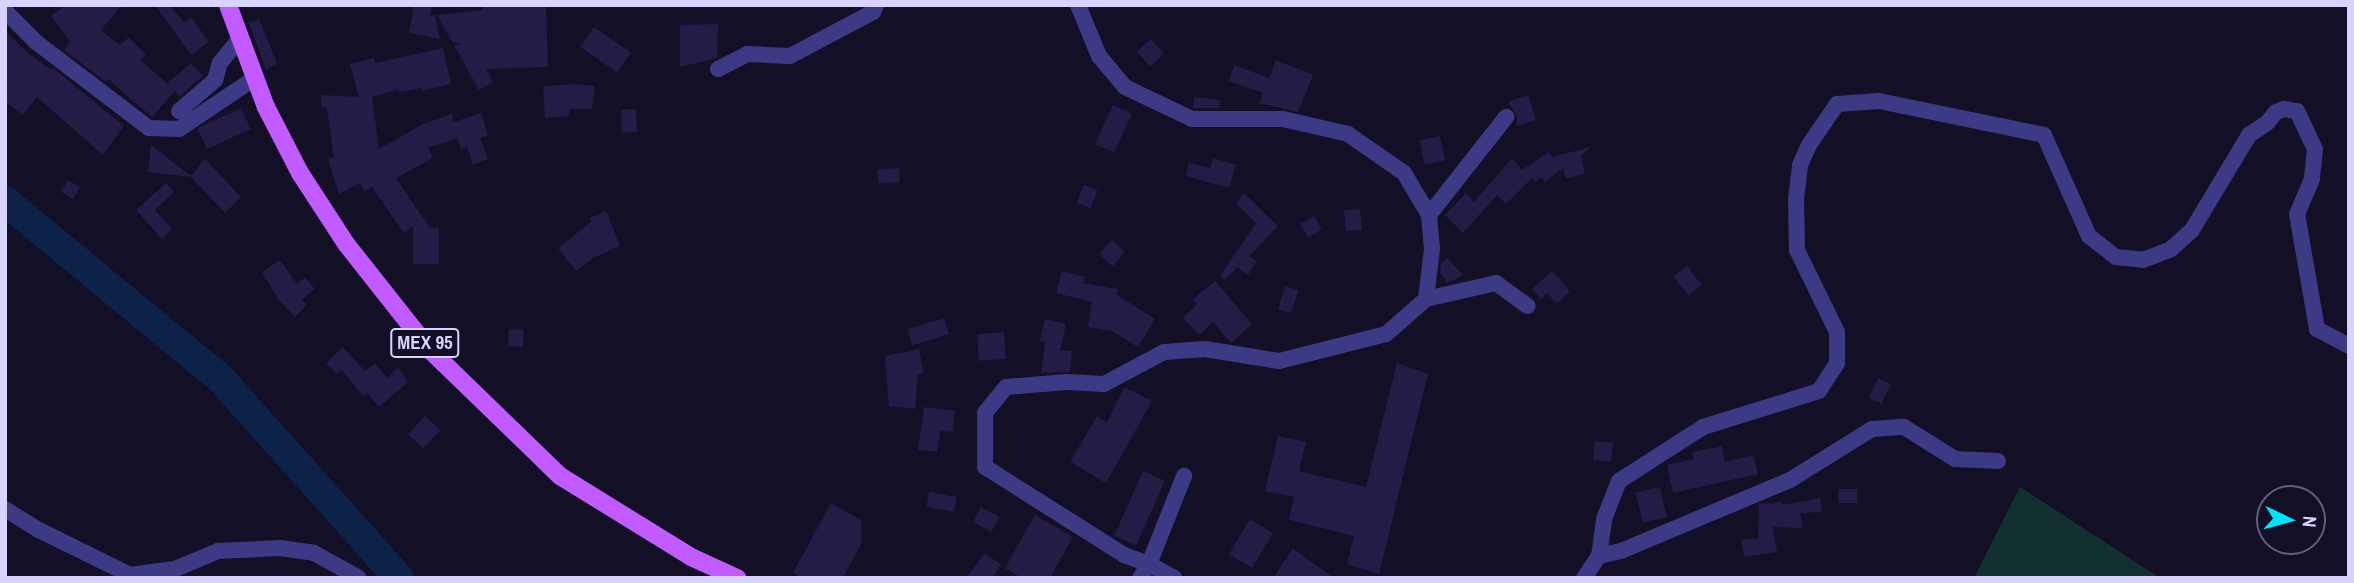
<!DOCTYPE html>
<style>
body{margin:0}
#map{position:relative;width:2354px;height:583px;overflow:hidden;background:#130f26;font-family:"Archivo Narrow",sans-serif}
div>[style]{position:absolute}
.green>*{inset:0;background:#12302f}
.river>*{height:30px;margin:-15px;padding:0 15px;transform-origin:15px;border-radius:15px;background:#0c2248}
.building>*{inset:0;background:#241b47;transform-origin:0 0}
.street>*{height:16px;margin:-8px;padding:0 8px;transform-origin:8px;border-radius:8px;background:#3d3a85}
.primary>*{height:18px;margin:-9px;padding:0 9px;transform-origin:9px;border-radius:9px;background:#c25bff}
span{translate:-50% -50%;white-space:nowrap;text-align:center;line-height:1.15;-webkit-text-stroke:5px #130f26;paint-order:stroke}
.shield-label span{padding:2px 5px;background:#130f26;border:2px solid;border-radius:5px;-webkit-text-stroke-width:0}
.shield-label{font-size:19px;color:#d9d4ff;font-weight:700}
.frame{position:absolute;inset:0;border:7px solid #d9d4ff;pointer-events:none}
.north{position:absolute;left:2256px;top:485px;width:70px;height:70px;box-sizing:border-box;background:#130f26;border:2px solid #625e7d;border-radius:50%;rotate:95deg;font-size:19px;font-weight:700;line-height:28px;text-align:center;color:#d9d4ff}
.north::after{content:'';display:block;margin:auto;width:24px;height:32px;background:#00e5ff;clip-path:polygon(50% 0,100% 100%,50% 72%,0 100%)}
</style>
<div id="map">
<div class="green">
<div style="clip-path:polygon(2020px 487px,2160px 578px,1974px 578px)"></div>
</div>
<div class="river">
<div style="left:5px;top:201px;width:280px;rotate:39.5deg"></div>
<div style="left:221px;top:379px;width:267px;rotate:48.2deg"></div>
</div>
<div class="building">
<div style="clip-path:polygon(66px 5px,122px 5px,101px 30px,120px 45px,129px 37px,146px 55px,140px 60px,170px 86px,168px 83px,191px 63px,203px 76px,179px 97px,175px 91px,152px 117px,108px 79px,106px 82px,64px 50px,70px 41px,51px 16px)"></div>
<div style="clip-path:polygon(155px 5px,169px 5px,184px 22px,191px 17px,209px 42px,191px 55px)"></div>
<div style="clip-path:polygon(414px 5px,432px 7px,430px 16px,435px 15px,440px 39px,409px 33px)"></div>
<div style="clip-path:polygon(483px 5px,546px 5px,548px 67px,486px 69px,493px 82px,479px 90px,454px 45px,461px 44px,452px 42px,437px 15px,483px 10px)"></div>
<div style="clip-path:polygon(259px 19px,277px 63px,266px 70px,249px 23px)"></div>
<div style="clip-path:polygon(718px 24px,717px 58px,680px 67px,680px 25px)"></div>
<div style="left:594px;top:27px;width:45px;height:24px;rotate:35deg"></div>
<div style="clip-path:polygon(5px 31px,32px 57px,31px 55px,51px 70px,53px 68px,124px 126px,103px 155px,37px 97px,23px 115px,5px 102px)"></div>
<div style="left:1151px;top:39px;width:20px;height:19px;rotate:49deg"></div>
<div style="clip-path:polygon(443px 48px,451px 84px,421px 91px,421px 88px,399px 92px,399px 89px,372px 97px,379px 149px,423px 124px,452px 114px,454px 122px,481px 113px,488px 135px,480px 138px,488px 159px,473px 165px,467px 147px,461px 149px,457px 138px,428px 148px,433px 158px,396px 178px,430px 228px,439px 228px,439px 264px,413px 264px,413px 226px,404px 233px,372px 187px,364px 191px,361px 183px,339px 194px,328px 159px,334px 157px,327px 108px,321px 106px,321px 95px,359px 97px,350px 64px,374px 58px,375px 63px)"></div>
<div style="clip-path:polygon(1276px 60px,1313px 75px,1298px 112px,1259px 103px,1263px 93px,1229px 81px,1234px 65px,1269px 78px)"></div>
<div style="clip-path:polygon(575px 84px,595px 86px,592px 109px,569px 109px,570px 116px,545px 118px,543px 86px)"></div>
<div style="clip-path:polygon(1528px 95px,1536px 120px,1517px 126px,1516px 114px,1508px 102px)"></div>
<div style="clip-path:polygon(1194px 97px,1220px 100px,1219px 108px,1194px 108px)"></div>
<div style="left:1113px;top:105px;width:21px;height:43px;rotate:25deg"></div>
<div style="left:241px;top:108px;width:23px;height:48px;rotate:65deg"></div>
<div style="left:636px;top:109px;width:23px;height:15px;rotate:88deg"></div>
<div style="left:1440px;top:136px;width:25px;height:21px;rotate:78deg"></div>
<div style="clip-path:polygon(151px 145px,191px 176px,205px 159px,241px 197px,225px 213px,191px 177px,148px 172px)"></div>
<div style="clip-path:polygon(1591px 147px,1581px 156px,1585px 173px,1566px 179px,1563px 168px,1545px 182px,1542px 177px,1535px 182px,1532px 178px,1506px 204px,1497px 195px,1463px 233px,1445px 215px,1466px 193px,1474px 202px,1512px 158px,1522px 170px,1549px 152px,1552px 157px)"></div>
<div style="clip-path:polygon(1213px 158px,1236px 165px,1229px 188px,1186px 176px,1189px 163px,1210px 168px)"></div>
<div style="left:899px;top:168px;width:14px;height:22px;rotate:86deg"></div>
<div style="left:68px;top:180px;width:14px;height:14px;rotate:30deg"></div>
<div style="clip-path:polygon(166px 183px,174px 192px,155px 210px,172px 229px,162px 239px,136px 210px)"></div>
<div style="left:1084px;top:185px;width:15px;height:19px;rotate:23deg"></div>
<div style="clip-path:polygon(1244px 193px,1278px 226px,1249px 256px,1257px 261px,1248px 275px,1237px 267px,1225px 280px,1220px 276px,1256px 223px,1236px 203px)"></div>
<div style="left:1360px;top:209px;width:21px;height:16px;rotate:85deg"></div>
<div style="clip-path:polygon(606px 211px,620px 246px,593px 258px,576px 271px,558px 248px,591px 222px,590px 218px)"></div>
<div style="left:1314px;top:216px;width:16px;height:16px;rotate:60deg"></div>
<div style="left:1112px;top:240px;width:18px;height:19px;rotate:43deg"></div>
<div style="clip-path:polygon(1447px 258px,1463px 275px,1448px 283px,1440px 273px,1441px 263px)"></div>
<div style="clip-path:polygon(280px 260px,297px 284px,305px 277px,315px 289px,302px 299px,307px 305px,295px 317px,278px 299px,262px 272px)"></div>
<div style="left:1687px;top:266px;width:24px;height:17px;rotate:52deg"></div>
<div style="clip-path:polygon(1062px 271px,1085px 277px,1083px 283px,1118px 289px,1117px 295px,1155px 319px,1138px 347px,1112px 331px,1088px 327px,1092px 302px,1056px 293px)"></div>
<div style="clip-path:polygon(1552px 271px,1570px 291px,1557px 304px,1547px 293px,1541px 299px,1532px 289px)"></div>
<div style="clip-path:polygon(1215px 281px,1252px 324px,1231px 343px,1213px 322px,1199px 335px,1183px 318px,1197px 304px,1193px 299px)"></div>
<div style="left:1285px;top:286px;width:14px;height:24px;rotate:17deg"></div>
<div style="left:944px;top:318px;width:17px;height:38px;rotate:73deg"></div>
<div style="clip-path:polygon(1045px 319px,1066px 324px,1060px 350px,1072px 351px,1070px 372px,1041px 373px,1045px 342px,1040px 341px)"></div>
<div style="left:509px;top:329px;width:15px;height:17px;rotate:4deg"></div>
<div style="left:1004px;top:332px;width:27px;height:27px;rotate:86deg"></div>
<div style="clip-path:polygon(343px 347px,365px 371px,375px 363px,387px 378px,398px 367px,408px 382px,379px 407px,367px 393px,363px 396px,342px 370px,337px 374px,326px 363px)"></div>
<div style="clip-path:polygon(919px 349px,924px 373px,918px 374px,915px 409px,889px 406px,885px 356px)"></div>
<div style="clip-path:polygon(1397px 363px,1428px 374px,1379px 574px,1347px 564px,1354px 536px,1289px 520px,1294px 497px,1265px 491px,1278px 436px,1306px 442px,1299px 471px,1366px 487px)"></div>
<div style="left:1878px;top:378px;width:14px;height:22px;rotate:25deg"></div>
<div style="clip-path:polygon(1124px 387px,1152px 401px,1106px 483px,1070px 462px,1097px 416px,1107px 422px)"></div>
<div style="clip-path:polygon(924px 407px,955px 411px,953px 432px,940px 431px,937px 452px,918px 450px)"></div>
<div style="left:425px;top:416px;width:21px;height:25px;rotate:43deg"></div>
<div style="left:1595px;top:441px;width:18px;height:19px;rotate:6deg"></div>
<div style="clip-path:polygon(1722px 446px,1725px 462px,1753px 455px,1758px 474px,1673px 493px,1667px 465px,1694px 459px,1692px 452px)"></div>
<div style="left:1143px;top:471px;width:24px;height:71px;rotate:24deg"></div>
<div style="left:1660px;top:487px;width:31px;height:25px;rotate:77deg"></div>
<div style="left:1838px;top:489px;width:19px;height:14px"></div>
<div style="left:929px;top:492px;width:28px;height:15px;rotate:10deg"></div>
<div style="clip-path:polygon(1820px 498px,1822px 512px,1800px 513px,1803px 528px,1773px 527px,1777px 552px,1744px 557px,1741px 540px,1758px 538px,1759px 504px,1782px 502px,1782px 505px)"></div>
<div style="clip-path:polygon(831px 503px,861px 520px,862px 542px,843px 578px,802px 578px,793px 573px)"></div>
<div style="left:981px;top:507px;width:21px;height:17px;rotate:28deg"></div>
<div style="clip-path:polygon(1035px 515px,1073px 537px,1050px 578px,1022px 578px,1005px 568px)"></div>
<div style="left:1250px;top:519px;width:27px;height:41px;rotate:31deg"></div>
<div style="clip-path:polygon(1293px 548px,1310px 561px,1334px 578px,1273px 578px)"></div>
<div style="clip-path:polygon(985px 553px,1001px 565px,992px 578px,966px 578px)"></div>
</div>
<div class="street">
<div style="left:1078px;top:5px;width:55px;rotate:67.6deg"></div>
<div style="left:1099px;top:56px;width:40px;rotate:50deg"></div>
<div style="left:1125px;top:87px;width:74px;rotate:25.5deg"></div>
<div style="left:1192px;top:119px;width:91px"></div>
<div style="left:1283px;top:119px;width:67px;rotate:13deg"></div>
<div style="left:1348px;top:134px;width:68px;rotate:34.9deg"></div>
<div style="left:1404px;top:173px;width:49px;rotate:59.2deg"></div>
<div style="left:1429px;top:215px;width:34px;rotate:85deg"></div>
<div style="left:1432px;top:249px;width:50px;rotate:96.8deg"></div>
<div style="left:1426px;top:299px;width:53px;rotate:138.8deg"></div>
<div style="left:1386px;top:334px;width:110px;rotate:165.8deg"></div>
<div style="left:1279px;top:361px;width:75px;rotate:-170.8deg"></div>
<div style="left:1205px;top:349px;width:41px;rotate:175.8deg"></div>
<div style="left:1164px;top:352px;width:68px;rotate:151.9deg"></div>
<div style="left:1104px;top:384px;width:37px;rotate:-177deg"></div>
<div style="left:1067px;top:382px;width:61px;rotate:175.3deg"></div>
<div style="left:1006px;top:387px;width:33px;rotate:129deg"></div>
<div style="left:985px;top:413px;width:54px;rotate:90deg"></div>
<div style="left:985px;top:467px;width:165px;rotate:32.3deg"></div>
<div style="left:1124px;top:555px;width:27px;rotate:20deg"></div>
<div style="left:1149px;top:564px;width:29px;rotate:29deg"></div>
<div style="left:5px;top:11px;width:44px;rotate:45deg"></div>
<div style="left:36px;top:42px;width:142px;rotate:37.3deg"></div>
<div style="left:149px;top:128px;width:30px;rotate:2deg"></div>
<div style="left:179px;top:129px;width:92px;rotate:-33.9deg"></div>
<div style="left:718px;top:69px;width:33px;rotate:-27deg"></div>
<div style="left:747px;top:54px;width:43px;rotate:2.7deg"></div>
<div style="left:790px;top:56px;width:94px;rotate:-27.9deg"></div>
<div style="left:873px;top:12px;width:8px;rotate:-67deg"></div>
<div style="left:179px;top:111px;width:48px;rotate:-40.7deg"></div>
<div style="left:215px;top:80px;width:18px;rotate:-74deg"></div>
<div style="left:220px;top:63px;width:32px;rotate:-51deg"></div>
<div style="left:1429px;top:215px;width:125px;rotate:-51.8deg"></div>
<div style="left:1426px;top:299px;width:72px;rotate:-12.9deg"></div>
<div style="left:1496px;top:283px;width:39px;rotate:36deg"></div>
<div style="left:5px;top:509px;width:40px;rotate:32deg"></div>
<div style="left:39px;top:530px;width:102px;rotate:26.3deg"></div>
<div style="left:130px;top:575px;width:45px;rotate:-7.6deg"></div>
<div style="left:175px;top:569px;width:47px;rotate:-22.7deg"></div>
<div style="left:218px;top:551px;width:62px;rotate:-2.8deg"></div>
<div style="left:280px;top:548px;width:34px;rotate:8deg"></div>
<div style="left:314px;top:553px;width:51px;rotate:29.1deg"></div>
<div style="left:1599px;top:556px;width:37px;rotate:-82deg"></div>
<div style="left:1604px;top:519px;width:41px;rotate:-68.5deg"></div>
<div style="left:1619px;top:481px;width:100px;rotate:-32.7deg"></div>
<div style="left:1703px;top:427px;width:121px;rotate:-17.2deg"></div>
<div style="left:1819px;top:391px;width:33px;rotate:-57deg"></div>
<div style="left:1837px;top:363px;width:31px;rotate:-90deg"></div>
<div style="left:1837px;top:332px;width:91px;rotate:-116deg"></div>
<div style="left:1797px;top:250px;width:51px;rotate:-91.1deg"></div>
<div style="left:1796px;top:199px;width:34px;rotate:-83deg"></div>
<div style="left:1800px;top:165px;width:22px;rotate:-66deg"></div>
<div style="left:1809px;top:145px;width:50px;rotate:-55.7deg"></div>
<div style="left:1837px;top:104px;width:42px;rotate:-4.1deg"></div>
<div style="left:1879px;top:101px;width:168px;rotate:11.6deg"></div>
<div style="left:2044px;top:135px;width:111px;rotate:66deg"></div>
<div style="left:2089px;top:236px;width:34px;rotate:38deg"></div>
<div style="left:2116px;top:257px;width:27px;rotate:6deg"></div>
<div style="left:2143px;top:260px;width:30px;rotate:-21deg"></div>
<div style="left:2171px;top:249px;width:28px;rotate:-42deg"></div>
<div style="left:2192px;top:230px;width:111px;rotate:-59deg"></div>
<div style="left:2249px;top:135px;width:22px;rotate:-34deg"></div>
<div style="left:2267px;top:123px;width:14px;rotate:-51deg"></div>
<div style="left:2276px;top:112px;width:9px;rotate:-21deg"></div>
<div style="left:2284px;top:109px;width:13px;rotate:9deg"></div>
<div style="left:2297px;top:111px;width:42px;rotate:64.7deg"></div>
<div style="left:2315px;top:149px;width:30px;rotate:96deg"></div>
<div style="left:2312px;top:179px;width:38px;rotate:113deg"></div>
<div style="left:2297px;top:214px;width:117px;rotate:80.1deg"></div>
<div style="left:2317px;top:329px;width:36px;rotate:28deg"></div>
<div style="left:1140px;top:578px;width:17px;rotate:-57deg"></div>
<div style="left:1149px;top:564px;width:95px;rotate:-68.3deg"></div>
<div style="left:1584px;top:578px;width:27px;rotate:-56deg"></div>
<div style="left:1599px;top:556px;width:23px;rotate:-13deg"></div>
<div style="left:1621px;top:551px;width:183px;rotate:-22.8deg"></div>
<div style="left:1790px;top:480px;width:97px;rotate:-31.9deg"></div>
<div style="left:1872px;top:429px;width:32px;rotate:-4deg"></div>
<div style="left:1904px;top:427px;width:60px;rotate:32.1deg"></div>
<div style="left:1955px;top:459px;width:43px;rotate:2.7deg"></div>
</div>
<div class="primary">
<div style="left:228px;top:5px;width:109px;rotate:69.6deg"></div>
<div style="left:266px;top:107px;width:74px;rotate:62.7deg"></div>
<div style="left:300px;top:173px;width:86px;rotate:56.9deg"></div>
<div style="left:347px;top:245px;width:134px;rotate:51.7deg"></div>
<div style="left:430px;top:350px;width:181px;rotate:44.1deg"></div>
<div style="left:560px;top:476px;width:154px;rotate:31.7deg"></div>
<div style="left:691px;top:557px;width:51px;rotate:24.5deg"></div>
</div>
<div class="shield-label">
<span style="left:425px;top:343px">MEX 95</span>
</div>
<div class="frame"></div>
<div class="north">N</div>
</div>
